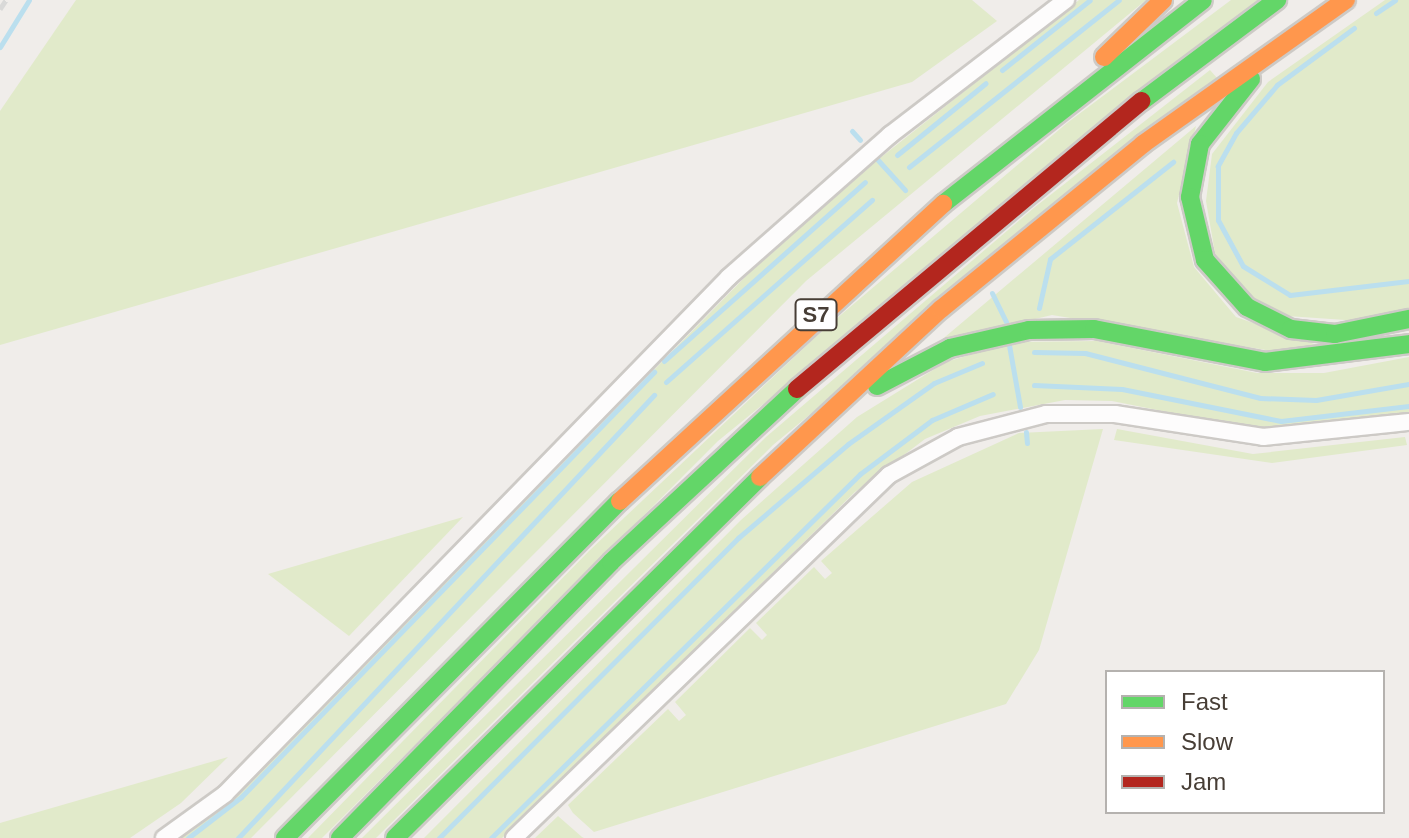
<!DOCTYPE html>
<style>
body{margin:0}
#map{position:relative;width:1409px;height:838px;overflow:hidden;background:#f0edea;font-family:Helvetica,sans-serif}
div>[style]{position:absolute}
.green>*{inset:0;background:#e1eaca}
.stream>*{height:5px;margin:-2.5px;padding:0 2.5px;transform-origin:2.5px;border-radius:2.5px;background:#bbdfee}
.roads{filter:drop-shadow(2px 0 #cdcac6) drop-shadow(-2px 0 #cdcac6) drop-shadow(0 2px #cdcac6) drop-shadow(0 -2px #cdcac6)}
.street>*{height:16px;margin:-8px;padding:0 8px;transform-origin:8px;border-radius:8px;background:#fdfcfc}
.fast>*{height:18px;margin:-9px;padding:0 9px;transform-origin:9px;border-radius:9px;background:#63d668}
.slow>*{height:18px;margin:-9px;padding:0 9px;transform-origin:9px;border-radius:9px;background:#ff974d}
.jam>*{height:18px;margin:-9px;padding:0 9px;transform-origin:9px;border-radius:9px;background:#b3261e}
.rail>*{height:5px;margin-top:-2.5px;transform-origin:0;background:repeating-linear-gradient(90deg,#d9d9d8 0 10px,transparent 0 20px)}
span{translate:-50% -50%;white-space:nowrap;text-align:center;line-height:1.15;-webkit-text-stroke:6px #fff;paint-order:stroke}
.shield-label span{padding:2px 6px;background:#fff;border:2px solid;border-radius:6px;-webkit-text-stroke-width:0}
.shield-label{font-size:22px;color:#473e36;font-weight:700}
.legend{position:absolute;left:1105px;top:670px;width:280px;height:144px;box-sizing:border-box;background:#fff;border:2px solid #b5b2af;margin:0;padding:10px 14px;list-style:none;font-size:24px;color:#473e36}
.legend li{display:flex;align-items:center;gap:16px;height:40px}
.legend b{width:40px;border:2px solid #b5b2af}
</style>
<div id="map">
<div class="green">
<div style="clip-path:polygon(76px 0,972px 0,997px 21px,912px 82px,0 345px,0 111px)"></div>
<div style="clip-path:polygon(1079px 0,1146px 0,806px 281px,251px 838px,179px 838px,289px 742px,797px 224px)"></div>
<div style="clip-path:polygon(1231px 0,1259px 0,718px 441px,322px 838px,308px 838px,589px 551px,823px 330px,1067px 123px)"></div>
<div style="clip-path:polygon(1385px 0,1409px 0,1409px 310px,1360px 321px,1287px 316px,1247px 295px,1215px 253px,1206px 201px,1212px 154px,1268px 82px)"></div>
<div style="clip-path:polygon(1210px 70px,1217px 78px,773px 445px,376px 838px,362px 838px,766px 437px,1035px 207px)"></div>
<div style="clip-path:polygon(1196px 126px,1177px 203px,1194px 267px,1236px 317px,1317px 345px,1290px 354px,1052px 315px,939px 342px)"></div>
<div style="clip-path:polygon(1097px 341px,1257px 373px,1324px 373px,1409px 357px,1409px 412px,1252px 429px,1112px 401px,1065px 400px,980px 416px,925px 439px,855px 492px,502px 838px,424px 838px,741px 520px,857px 417px,946px 362px,1013px 342px)"></div>
<div style="clip-path:polygon(1103px 429px,1039px 650px,1006px 704px,594px 832px,573px 813px,568px 805px,668px 709px,679px 721px,686px 715px,675px 702px,750px 628px,762px 640px,767px 635px,756px 623px,814px 567px,825px 579px,832px 573px,821px 561px,912px 482px,1019px 433px)"></div>
<div style="clip-path:polygon(1117px 429px,1253px 454px,1405px 437px,1407px 445px,1272px 463px,1114px 440px)"></div>
<div style="clip-path:polygon(463px 517px,349px 636px,268px 574px)"></div>
<div style="clip-path:polygon(228px 757px,181px 803px,130px 838px,0 838px,0 823px)"></div>
<div style="clip-path:polygon(558px 816px,582px 837px,584px 838px,535px 838px)"></div>
</div>
<div class="stream">
<div style="left:1376px;top:13px;width:23px;rotate:-34deg"></div>
<div style="left:1354px;top:28px;width:96px;rotate:143.5deg"></div>
<div style="left:1277px;top:85px;width:63px;rotate:130.5deg"></div>
<div style="left:1236px;top:133px;width:38px;rotate:119deg"></div>
<div style="left:1218px;top:166px;width:54px;rotate:90deg"></div>
<div style="left:1218px;top:220px;width:52px;rotate:61.5deg"></div>
<div style="left:1243px;top:266px;width:55px;rotate:31.7deg"></div>
<div style="left:1290px;top:295px;width:120px;rotate:-6.7deg"></div>
<div style="left:0;top:47px;width:55px;rotate:-58.3deg"></div>
<div style="left:1002px;top:70px;width:112px;rotate:-38.5deg"></div>
<div style="left:852px;top:131px;width:12px;rotate:48deg"></div>
<div style="left:897px;top:155px;width:114px;rotate:-39deg"></div>
<div style="left:877px;top:159px;width:42px;rotate:47.9deg"></div>
<div style="left:909px;top:167px;width:268px;rotate:-38.5deg"></div>
<div style="left:992px;top:293px;width:32px;rotate:64deg"></div>
<div style="left:1039px;top:308px;width:50px;rotate:-77.3deg"></div>
<div style="left:1050px;top:259px;width:157px;rotate:-38.3deg"></div>
<div style="left:1009px;top:345px;width:63px;rotate:79.9deg"></div>
<div style="left:1034px;top:352px;width:51px;rotate:1.1deg"></div>
<div style="left:1085px;top:353px;width:181px;rotate:14.4deg"></div>
<div style="left:1260px;top:398px;width:56px;rotate:2deg"></div>
<div style="left:1316px;top:400px;width:94px;rotate:-9.8deg"></div>
<div style="left:664px;top:361px;width:269px;rotate:-41.7deg"></div>
<div style="left:666px;top:382px;width:275px;rotate:-41.5deg"></div>
<div style="left:1034px;top:385px;width:88px;rotate:2.6deg"></div>
<div style="left:1122px;top:389px;width:162px;rotate:11.4deg"></div>
<div style="left:1281px;top:421px;width:129px;rotate:-6.7deg"></div>
<div style="left:1026px;top:432px;width:11px;rotate:85deg"></div>
<div style="left:188px;top:838px;width:67px;rotate:-37.7deg"></div>
<div style="left:241px;top:797px;width:593px;rotate:-45.82deg"></div>
<div style="left:238px;top:838px;width:608px;rotate:-46.8deg"></div>
<div style="left:439px;top:838px;width:424px;rotate:-45.1deg"></div>
<div style="left:738px;top:538px;width:145px;rotate:-40.5deg"></div>
<div style="left:848px;top:444px;width:105px;rotate:-35.3deg"></div>
<div style="left:934px;top:383px;width:52px;rotate:-22.6deg"></div>
<div style="left:491px;top:838px;width:518px;rotate:-44.61deg"></div>
<div style="left:860px;top:474px;width:90px;rotate:-36.9deg"></div>
<div style="left:932px;top:420px;width:66px;rotate:-23.1deg"></div>
</div>
<div class="roads">
<div class="street">
<div style="left:164px;top:838px;width:75px;rotate:-35.8deg"></div>
<div style="left:225px;top:794px;width:722px;rotate:-45.73deg"></div>
<div style="left:729px;top:277px;width:215px;rotate:-41.4deg"></div>
<div style="left:890px;top:135px;width:222px;rotate:-37.5deg"></div>
<div style="left:514px;top:838px;width:522px;rotate:-44.07deg"></div>
<div style="left:889px;top:475px;width:79px;rotate:-28.8deg"></div>
<div style="left:958px;top:437px;width:91px;rotate:-14.6deg"></div>
<div style="left:1046px;top:414px;width:69px"></div>
<div style="left:1115px;top:414px;width:150px;rotate:8.8deg"></div>
<div style="left:1263px;top:437px;width:147px;rotate:-5.9deg"></div>
</div>
<div class="fast">
<div style="left:1251px;top:79px;width:83px;rotate:128.1deg"></div>
<div style="left:1200px;top:144px;width:54px;rotate:100.7deg"></div>
<div style="left:1190px;top:197px;width:65px;rotate:76.6deg"></div>
<div style="left:1205px;top:260px;width:63px;rotate:48.2deg"></div>
<div style="left:1247px;top:307px;width:49px;rotate:26.6deg"></div>
<div style="left:1291px;top:329px;width:44px;rotate:6.5deg"></div>
<div style="left:1335px;top:334px;width:76px;rotate:-11.5deg"></div>
<div style="left:1142px;top:101px;width:169px;rotate:-36.8deg"></div>
<div style="left:943px;top:204px;width:330px;rotate:-38.1deg"></div>
<div style="left:877px;top:386px;width:82px;rotate:-27.5deg"></div>
<div style="left:950px;top:348px;width:81px;rotate:-12.8deg"></div>
<div style="left:1029px;top:330px;width:65px;rotate:-0.9deg"></div>
<div style="left:1094px;top:329px;width:174px;rotate:10.9deg"></div>
<div style="left:1265px;top:362px;width:145px;rotate:-7.1deg"></div>
<div style="left:285px;top:838px;width:475px;rotate:-45.2deg"></div>
<div style="left:340px;top:838px;width:387px;rotate:-45.5deg"></div>
<div style="left:611px;top:562px;width:254px;rotate:-42.9deg"></div>
<div style="left:395px;top:838px;width:513px;rotate:-44.68deg"></div>
</div>
<div class="slow">
<div style="left:1104px;top:57px;width:82px;rotate:-44deg"></div>
<div style="left:760px;top:477px;width:247px;rotate:-42.9deg"></div>
<div style="left:941px;top:309px;width:261px;rotate:-39.2deg"></div>
<div style="left:1143px;top:144px;width:249px;rotate:-35.4deg"></div>
<div style="left:620px;top:501px;width:439px;rotate:-42.6deg"></div>
</div>
<div class="jam">
<div style="left:797px;top:389px;width:449px;rotate:-39.9deg"></div>
</div>
</div>
<div class="rail">
<div style="left:0;top:9px;width:11px;rotate:-56deg"></div>
</div>
<div class="shield-label">
<span style="left:816px;top:315px">S7</span>
</div>
<ul class="legend">
<li><b style="height:10px;background:#63d668"></b>Fast</li>
<li><b style="height:10px;background:#ff974d"></b>Slow</li>
<li><b style="height:10px;background:#b3261e"></b>Jam</li>
</ul>
</div>
